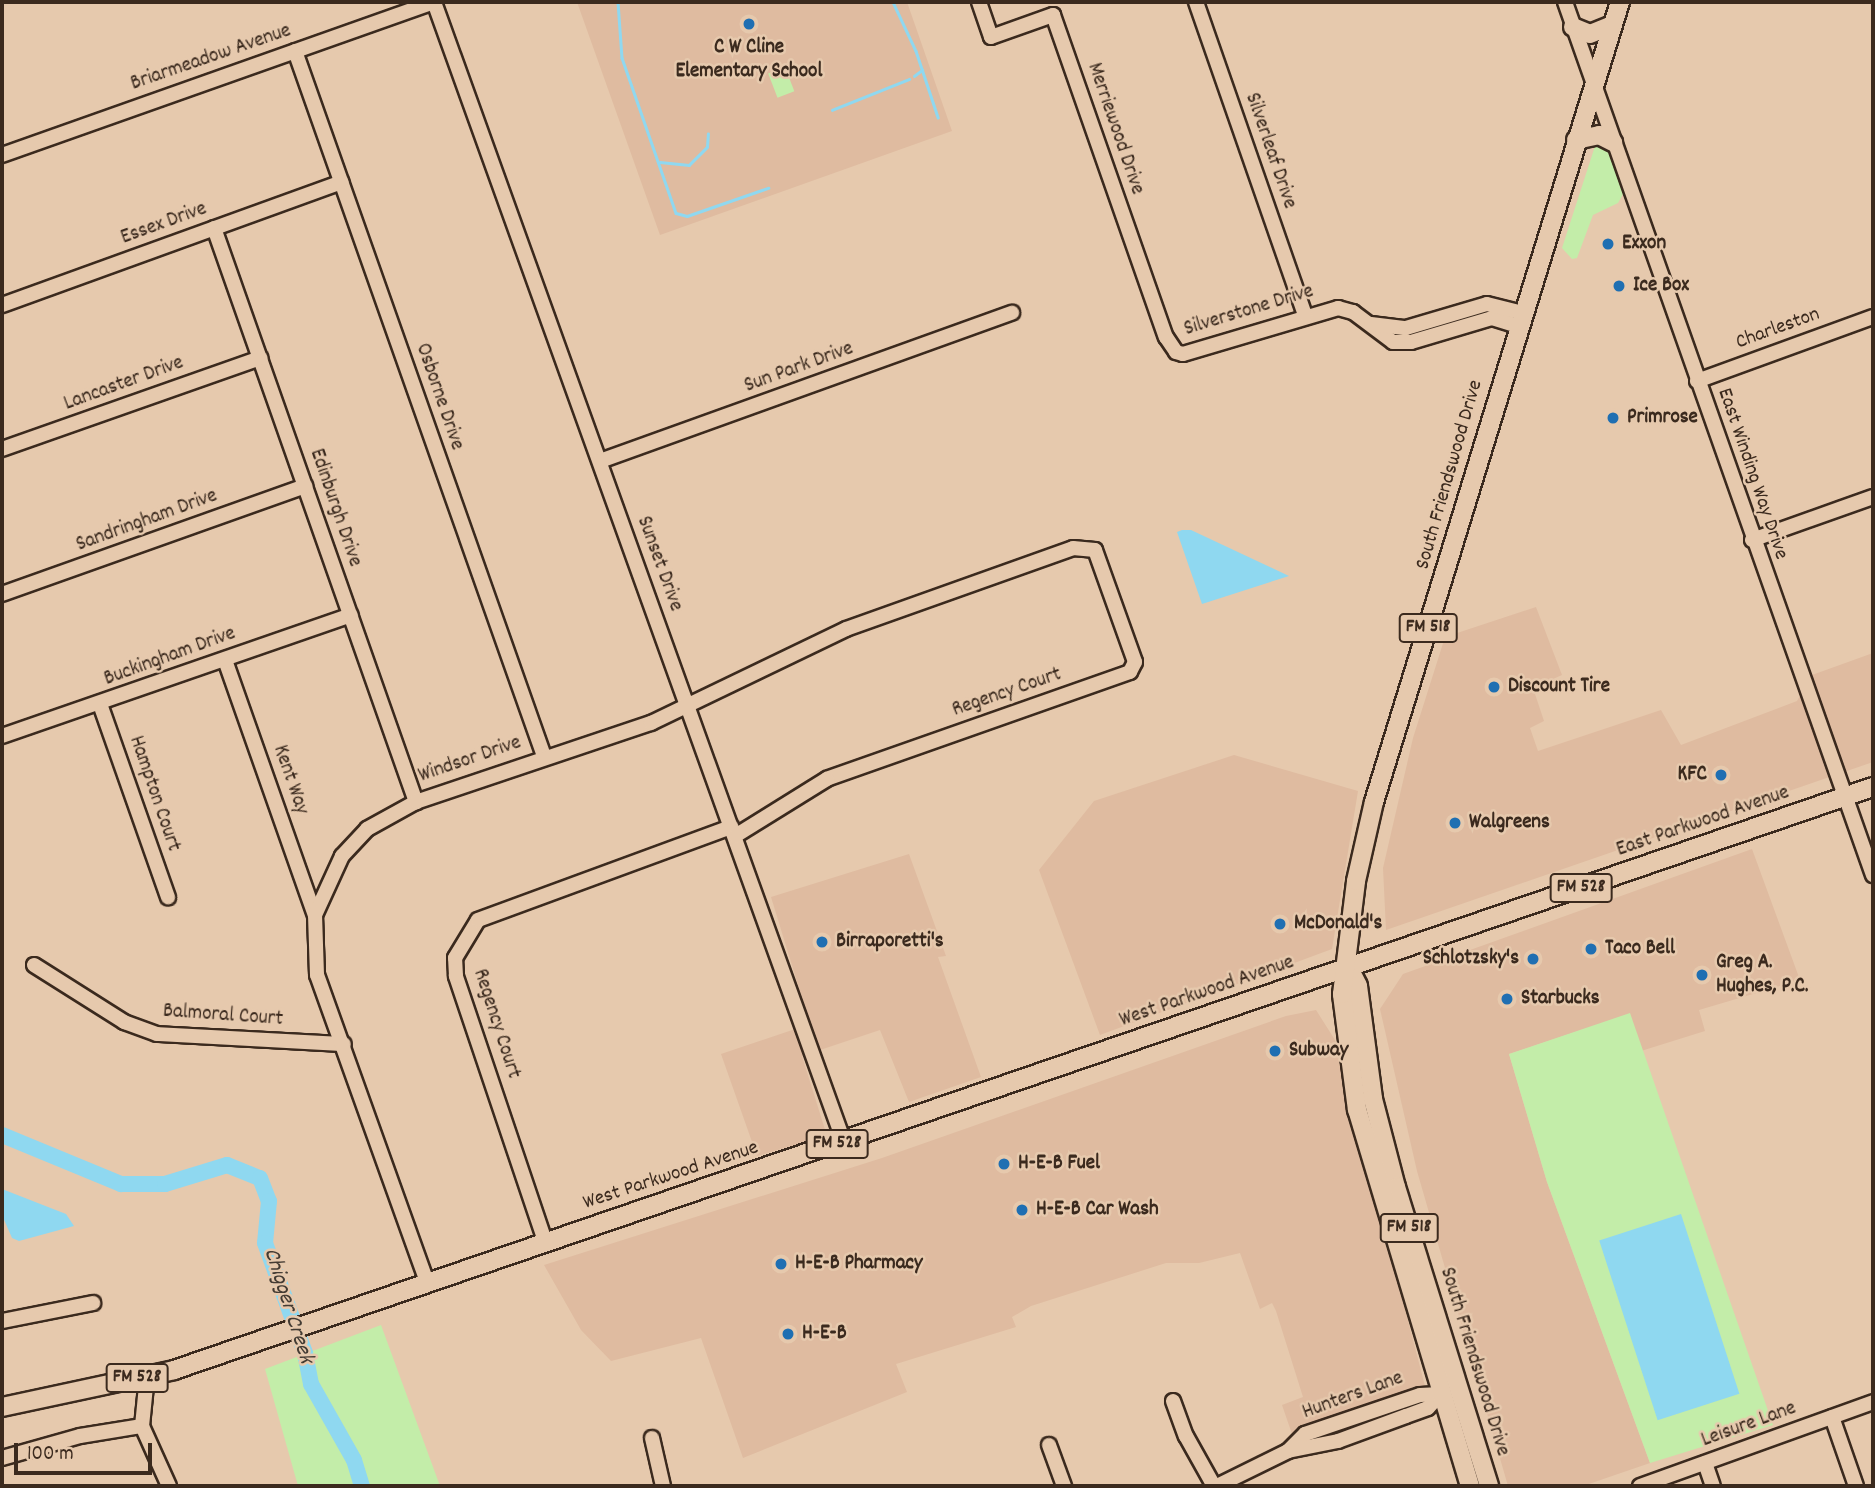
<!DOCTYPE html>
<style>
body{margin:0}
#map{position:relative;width:1875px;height:1488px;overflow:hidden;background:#e6c9ad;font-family:Dekko,sans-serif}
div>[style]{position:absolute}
.built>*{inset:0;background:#dfbba0}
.green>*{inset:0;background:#c3eda9;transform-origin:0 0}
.water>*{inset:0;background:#8fd8f0;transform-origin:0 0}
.stream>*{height:2.5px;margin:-1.25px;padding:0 1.25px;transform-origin:1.25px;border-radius:1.25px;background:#8fd8f0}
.river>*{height:16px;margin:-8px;padding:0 8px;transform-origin:8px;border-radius:8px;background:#8fd8f0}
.roads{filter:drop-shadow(2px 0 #3b2a1e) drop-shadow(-2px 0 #3b2a1e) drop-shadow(0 2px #3b2a1e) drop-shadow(0 -2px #3b2a1e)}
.minor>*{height:14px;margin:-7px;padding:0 7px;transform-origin:7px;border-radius:7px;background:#e6c9ad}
.major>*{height:18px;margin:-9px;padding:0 9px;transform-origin:9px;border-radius:9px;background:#e6c9ad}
.dots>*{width:19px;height:19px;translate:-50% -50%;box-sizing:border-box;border:4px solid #e6c9ad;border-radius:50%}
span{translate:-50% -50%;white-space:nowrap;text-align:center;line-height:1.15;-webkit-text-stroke:5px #e6c9ad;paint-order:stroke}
.shield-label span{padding:2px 5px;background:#e6c9ad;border:2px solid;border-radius:5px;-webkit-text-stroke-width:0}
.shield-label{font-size:19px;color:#3b2a1e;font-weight:700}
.poi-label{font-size:21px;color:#3b2a1e;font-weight:700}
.left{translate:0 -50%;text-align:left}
.right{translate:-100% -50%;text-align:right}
.street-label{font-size:21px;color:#3b2a1e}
.water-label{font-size:23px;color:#433b33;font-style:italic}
.frame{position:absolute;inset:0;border:4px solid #3b2a1e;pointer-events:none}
.scale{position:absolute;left:14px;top:1443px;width:138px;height:32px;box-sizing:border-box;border:4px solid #3b2a1e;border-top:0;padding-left:9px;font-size:21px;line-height:24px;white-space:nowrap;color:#3b2a1e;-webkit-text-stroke:5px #e6c9ad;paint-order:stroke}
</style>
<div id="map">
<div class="built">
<div style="clip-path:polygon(577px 2px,907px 2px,952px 131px,660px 235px)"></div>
<div style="clip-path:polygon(1536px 607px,1562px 675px,1533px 688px,1544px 721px,1530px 728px,1538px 751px,1661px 710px,1681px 745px,1797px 701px,1812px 675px,1873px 653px,1873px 762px,1386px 930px,1383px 868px,1413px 738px,1445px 637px)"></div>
<div style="clip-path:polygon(1234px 755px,1358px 791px,1332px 949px,1100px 1035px,1039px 870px,1094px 801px)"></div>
<div style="clip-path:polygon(1752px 849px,1800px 980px,1699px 1010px,1705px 1031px,1641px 1051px,1630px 1014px,1509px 1054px,1547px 1182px,1650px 1463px,1583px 1486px,1508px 1486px,1417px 1171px,1380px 1009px,1403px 974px)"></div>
<div style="clip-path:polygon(909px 854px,946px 956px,938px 957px,981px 1077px,909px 1102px,880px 1030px,802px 1056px,827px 1136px,757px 1156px,721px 1054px,810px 1024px,771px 897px)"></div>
<div style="clip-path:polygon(1316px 1010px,1335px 1040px,1425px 1386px,1292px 1434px,1282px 1405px,1303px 1397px,1276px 1311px,1272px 1303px,1260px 1309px,1240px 1253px,1199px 1263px,1166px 1263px,1031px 1306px,1012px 1317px,1016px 1327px,896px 1364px,907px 1392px,743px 1458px,701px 1338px,611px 1361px,581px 1330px,544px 1265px,882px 1158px,1286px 1016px)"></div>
</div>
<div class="green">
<div style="left:785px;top:67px;width:26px;height:18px;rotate:69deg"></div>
<div style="clip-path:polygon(1596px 143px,1607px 146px,1623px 194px,1618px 203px,1593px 215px,1577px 258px,1572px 259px,1562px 248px)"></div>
<div style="clip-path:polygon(1630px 1013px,1773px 1425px,1650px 1463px,1547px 1182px,1509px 1054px)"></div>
<div style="clip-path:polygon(381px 1325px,440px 1486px,298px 1486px,265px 1369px)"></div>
</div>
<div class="water">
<div style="clip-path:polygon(1182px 530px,1191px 530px,1289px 576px,1202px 604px,1177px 532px)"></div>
<div style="clip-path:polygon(2px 1189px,66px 1214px,74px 1226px,19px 1241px,12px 1238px,2px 1215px)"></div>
<div style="left:1681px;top:1214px;width:189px;height:86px;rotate:72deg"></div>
</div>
<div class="stream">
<div style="left:618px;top:2px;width:56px;rotate:85.9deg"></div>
<div style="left:622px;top:58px;width:164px;rotate:70.8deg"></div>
<div style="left:676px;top:213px;width:11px;rotate:15deg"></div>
<div style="left:687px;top:216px;width:86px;rotate:-19.1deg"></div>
<div style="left:893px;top:2px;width:54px;rotate:64.9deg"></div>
<div style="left:916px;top:51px;width:70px;rotate:71.6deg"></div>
<div style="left:914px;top:76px;width:10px;rotate:-37deg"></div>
<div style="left:832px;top:110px;width:83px;rotate:-21.9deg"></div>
<div style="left:660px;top:162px;width:29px;rotate:6deg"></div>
<div style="left:689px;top:165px;width:25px;rotate:-45deg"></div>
<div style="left:707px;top:147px;width:13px;rotate:-86deg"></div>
</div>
<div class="river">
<div style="left:2px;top:1135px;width:129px;rotate:22.4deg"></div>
<div style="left:121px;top:1184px;width:44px"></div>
<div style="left:165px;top:1184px;width:65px;rotate:-17deg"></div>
<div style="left:227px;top:1165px;width:35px;rotate:22deg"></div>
<div style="left:260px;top:1178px;width:25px;rotate:69deg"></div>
<div style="left:269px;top:1201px;width:42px;rotate:95.4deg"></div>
<div style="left:265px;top:1243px;width:117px;rotate:70deg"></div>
<div style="left:305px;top:1353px;width:32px;rotate:79deg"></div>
<div style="left:311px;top:1384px;width:87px;rotate:60.5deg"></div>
<div style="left:354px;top:1460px;width:27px;rotate:73deg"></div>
</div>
<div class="roads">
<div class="minor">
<div style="left:434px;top:2px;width:1211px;rotate:70.22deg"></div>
<div style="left:979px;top:2px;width:37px;rotate:71deg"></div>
<div style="left:991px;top:37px;width:66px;rotate:-19.5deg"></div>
<div style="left:1053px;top:15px;width:341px;rotate:70.7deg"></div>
<div style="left:1166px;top:337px;width:18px;rotate:56deg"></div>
<div style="left:1176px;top:352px;width:7px;rotate:16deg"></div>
<div style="left:1183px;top:354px;width:162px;rotate:-16.5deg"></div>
<div style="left:1338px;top:308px;width:16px;rotate:15deg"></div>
<div style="left:1353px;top:312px;width:50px;rotate:36.9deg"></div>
<div style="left:1393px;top:342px;width:18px"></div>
<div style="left:1411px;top:342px;width:84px;rotate:-16.5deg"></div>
<div style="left:1492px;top:318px;width:28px;rotate:17deg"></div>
<div style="left:1196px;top:2px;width:331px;rotate:70.8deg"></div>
<div style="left:1565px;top:2px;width:926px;rotate:70.57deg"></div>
<div style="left:295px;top:51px;width:748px;rotate:70.55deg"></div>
<div style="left:2px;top:155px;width:459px;rotate:-19.5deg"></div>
<div style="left:214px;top:228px;width:609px;rotate:70.61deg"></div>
<div style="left:2px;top:305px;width:361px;rotate:-19.9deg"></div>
<div style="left:1371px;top:324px;width:35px;rotate:7deg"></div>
<div style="left:1406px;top:328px;width:84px;rotate:-16.5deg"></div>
<div style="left:1487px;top:304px;width:36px;rotate:14deg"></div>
<div style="left:1697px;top:381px;width:187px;rotate:-20deg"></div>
<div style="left:2px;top:449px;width:274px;rotate:-19.4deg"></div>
<div style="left:600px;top:461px;width:438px;rotate:-19.8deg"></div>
<div style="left:1752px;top:540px;width:128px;rotate:-19.6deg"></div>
<div style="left:2px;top:594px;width:322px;rotate:-19.6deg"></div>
<div style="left:225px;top:660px;width:270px;rotate:70.6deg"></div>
<div style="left:100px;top:704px;width:205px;rotate:70.6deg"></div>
<div style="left:2px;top:736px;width:369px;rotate:-19.1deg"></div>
<div style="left:34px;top:965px;width:107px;rotate:32.3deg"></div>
<div style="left:124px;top:1022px;width:35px;rotate:20deg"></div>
<div style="left:157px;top:1034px;width:187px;rotate:3.1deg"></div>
<div style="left:545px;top:1241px;width:280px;rotate:-108.6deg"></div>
<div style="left:456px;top:976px;width:18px;rotate:-93deg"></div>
<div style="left:455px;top:958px;width:44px;rotate:-58.8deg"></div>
<div style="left:478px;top:920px;width:270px;rotate:-20.2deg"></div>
<div style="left:427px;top:1282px;width:326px;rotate:-109.7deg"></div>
<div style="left:317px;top:975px;width:60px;rotate:-91.9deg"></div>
<div style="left:315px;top:915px;width:65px;rotate:-65.4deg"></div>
<div style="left:342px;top:856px;width:37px;rotate:-47deg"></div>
<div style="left:367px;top:829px;width:56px;rotate:-28.9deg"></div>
<div style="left:416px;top:802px;width:248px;rotate:-18.6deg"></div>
<div style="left:651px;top:723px;width:216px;rotate:-25.7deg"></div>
<div style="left:846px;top:629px;width:241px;rotate:-19.6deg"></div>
<div style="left:1073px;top:548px;width:22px;rotate:5deg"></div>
<div style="left:1095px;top:550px;width:119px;rotate:70.3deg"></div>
<div style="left:1135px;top:662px;width:11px;rotate:117deg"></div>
<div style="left:1130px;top:672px;width:321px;rotate:160.6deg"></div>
<div style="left:827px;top:779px;width:108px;rotate:148.2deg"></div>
<div style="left:2px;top:1321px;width:93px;rotate:-11.2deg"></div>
<div style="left:147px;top:1376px;width:50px;rotate:95.7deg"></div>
<div style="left:142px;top:1426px;width:66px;rotate:65.8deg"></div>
<div style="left:1173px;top:1401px;width:37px;rotate:70deg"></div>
<div style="left:1186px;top:1436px;width:57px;rotate:60.8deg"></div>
<div style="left:1832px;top:1417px;width:73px;rotate:70.8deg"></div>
<div style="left:652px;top:1438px;width:49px;rotate:77.1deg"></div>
<div style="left:1049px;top:1445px;width:44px;rotate:69.9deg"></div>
<div style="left:1288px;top:1451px;width:51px;rotate:-11.3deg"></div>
<div style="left:1338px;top:1441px;width:72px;rotate:-20.2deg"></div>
<div style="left:1406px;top:1416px;width:23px;rotate:-20deg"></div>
<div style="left:1428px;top:1408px;width:18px;rotate:-49deg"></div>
<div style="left:2px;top:1458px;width:81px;rotate:-15.8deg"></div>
<div style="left:80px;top:1436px;width:63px;rotate:-9.2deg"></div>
<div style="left:1705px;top:1463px;width:24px;rotate:71deg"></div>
<div style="left:1217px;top:1486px;width:79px;rotate:-26.2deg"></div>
<div style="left:1288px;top:1451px;width:24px;rotate:-45deg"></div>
<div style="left:1305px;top:1434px;width:121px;rotate:-18.7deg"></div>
<div style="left:1420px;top:1395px;width:20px;rotate:-3deg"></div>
<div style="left:1640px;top:1486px;width:248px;rotate:-19.8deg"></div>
</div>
<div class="major">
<div style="left:1573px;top:27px;width:18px;rotate:22deg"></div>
<div style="left:1590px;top:34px;width:24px;rotate:-22deg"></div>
<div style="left:1576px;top:140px;width:24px;rotate:-12deg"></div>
<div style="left:1599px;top:135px;width:16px;rotate:27deg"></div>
<div style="left:1348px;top:966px;width:22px;rotate:63deg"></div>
<div style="left:1358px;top:986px;width:114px;rotate:82.4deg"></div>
<div style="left:1373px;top:1099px;width:91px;rotate:75.4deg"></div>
<div style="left:1396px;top:1187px;width:313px;rotate:72.7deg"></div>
<div style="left:2px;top:1407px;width:176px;rotate:-12.1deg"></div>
<div style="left:174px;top:1370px;width:1796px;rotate:-18.94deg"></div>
<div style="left:1470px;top:1486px;width:393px;rotate:-106.7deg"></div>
<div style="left:1357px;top:1110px;width:117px;rotate:-97.4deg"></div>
<div style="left:1342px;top:994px;width:114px;rotate:-82.9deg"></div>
<div style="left:1356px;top:881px;width:81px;rotate:-77.2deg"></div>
<div style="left:1374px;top:802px;width:837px;rotate:-72.91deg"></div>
</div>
</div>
<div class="dots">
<div style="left:749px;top:24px;background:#1f6fb2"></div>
<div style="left:1608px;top:244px;background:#1f6fb2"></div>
<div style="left:1619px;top:286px;background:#1f6fb2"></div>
<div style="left:1613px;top:418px;background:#1f6fb2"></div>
<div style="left:1494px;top:687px;background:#1f6fb2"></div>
<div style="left:1721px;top:775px;background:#1f6fb2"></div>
<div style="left:1455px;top:823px;background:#1f6fb2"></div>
<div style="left:1280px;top:924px;background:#1f6fb2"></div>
<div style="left:822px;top:942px;background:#1f6fb2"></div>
<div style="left:1591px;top:949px;background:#1f6fb2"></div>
<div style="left:1533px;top:959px;background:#1f6fb2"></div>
<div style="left:1702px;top:975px;background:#1f6fb2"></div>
<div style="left:1507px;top:999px;background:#1f6fb2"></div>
<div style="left:1275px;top:1051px;background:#1f6fb2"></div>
<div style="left:1004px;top:1164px;background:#1f6fb2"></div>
<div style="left:1022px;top:1210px;background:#1f6fb2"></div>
<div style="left:781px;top:1264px;background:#1f6fb2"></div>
<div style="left:788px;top:1334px;background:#1f6fb2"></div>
</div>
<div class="shield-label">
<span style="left:1428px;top:628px">FM 518</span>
<span style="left:1581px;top:888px">FM 528</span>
<span style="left:837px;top:1144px">FM 528</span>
<span style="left:1409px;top:1228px">FM 518</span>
<span style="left:137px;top:1378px">FM 528</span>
</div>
<div class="poi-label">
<span style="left:749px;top:60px">C W Cline<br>Elementary School</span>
<span class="left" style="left:1622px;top:244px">Exxon</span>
<span class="left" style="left:1633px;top:286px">Ice Box</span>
<span class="left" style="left:1627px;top:418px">Primrose</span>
<span class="left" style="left:1508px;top:687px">Discount Tire</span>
<span class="right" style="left:1707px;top:775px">KFC</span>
<span class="left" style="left:1469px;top:823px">Walgreens</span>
<span class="left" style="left:1294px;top:924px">McDonald's</span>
<span class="left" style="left:836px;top:942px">Birraporetti's</span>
<span class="left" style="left:1605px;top:949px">Taco Bell</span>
<span class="right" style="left:1519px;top:959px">Schlotzsky's</span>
<span class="left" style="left:1716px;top:975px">Greg A.<br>Hughes, P.C.</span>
<span class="left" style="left:1521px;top:999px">Starbucks</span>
<span class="left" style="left:1289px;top:1051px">Subway</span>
<span class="left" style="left:1018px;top:1164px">H-E-B Fuel</span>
<span class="left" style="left:1036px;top:1210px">H-E-B Car Wash</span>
<span class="left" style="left:795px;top:1264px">H-E-B Pharmacy</span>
<span class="left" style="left:802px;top:1334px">H-E-B</span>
</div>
<div class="street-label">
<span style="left:211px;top:58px;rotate:-19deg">Briarmeadow Avenue</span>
<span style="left:1115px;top:129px;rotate:71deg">Merriewood Drive</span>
<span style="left:1270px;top:151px;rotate:71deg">Silverleaf Drive</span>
<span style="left:164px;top:224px;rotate:-20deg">Essex Drive</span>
<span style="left:1249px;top:311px;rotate:-17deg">Silverstone Drive</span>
<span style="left:1778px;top:329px;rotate:-20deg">Charleston</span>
<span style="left:799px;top:368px;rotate:-20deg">Sun Park Drive</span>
<span style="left:124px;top:384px;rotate:-20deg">Lancaster Drive</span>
<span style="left:439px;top:397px;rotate:71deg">Osborne Drive</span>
<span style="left:1752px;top:474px;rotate:71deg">East Winding Way Drive</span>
<span style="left:1450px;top:475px;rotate:-74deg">South Friendswood Drive</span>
<span style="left:335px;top:508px;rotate:71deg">Edinburgh Drive</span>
<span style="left:147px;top:521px;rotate:-20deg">Sandringham Drive</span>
<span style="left:659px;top:564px;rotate:70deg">Sunset Drive</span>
<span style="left:170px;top:657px;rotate:-20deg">Buckingham Drive</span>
<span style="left:1007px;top:693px;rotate:-19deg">Regency Court</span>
<span style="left:470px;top:760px;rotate:-19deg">Windsor Drive</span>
<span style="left:290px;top:780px;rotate:71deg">Kent Way</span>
<span style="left:154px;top:794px;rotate:71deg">Hampton Court</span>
<span style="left:1703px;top:822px;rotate:-19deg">East Parkwood Avenue</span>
<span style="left:1207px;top:992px;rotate:-19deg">West Parkwood Avenue</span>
<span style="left:223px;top:1016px;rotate:4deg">Balmoral Court</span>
<span style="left:496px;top:1024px;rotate:72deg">Regency Court</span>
<span style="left:671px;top:1176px;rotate:-18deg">West Parkwood Avenue</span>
<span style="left:1474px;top:1362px;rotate:73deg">South Friendswood Drive</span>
<span style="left:1353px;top:1396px;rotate:-20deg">Hunters Lane</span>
<span style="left:1749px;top:1425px;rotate:-20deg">Leisure Lane</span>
</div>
<div class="water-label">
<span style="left:287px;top:1306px;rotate:72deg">Chigger Creek</span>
</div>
<div class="frame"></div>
<div class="scale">100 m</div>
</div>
